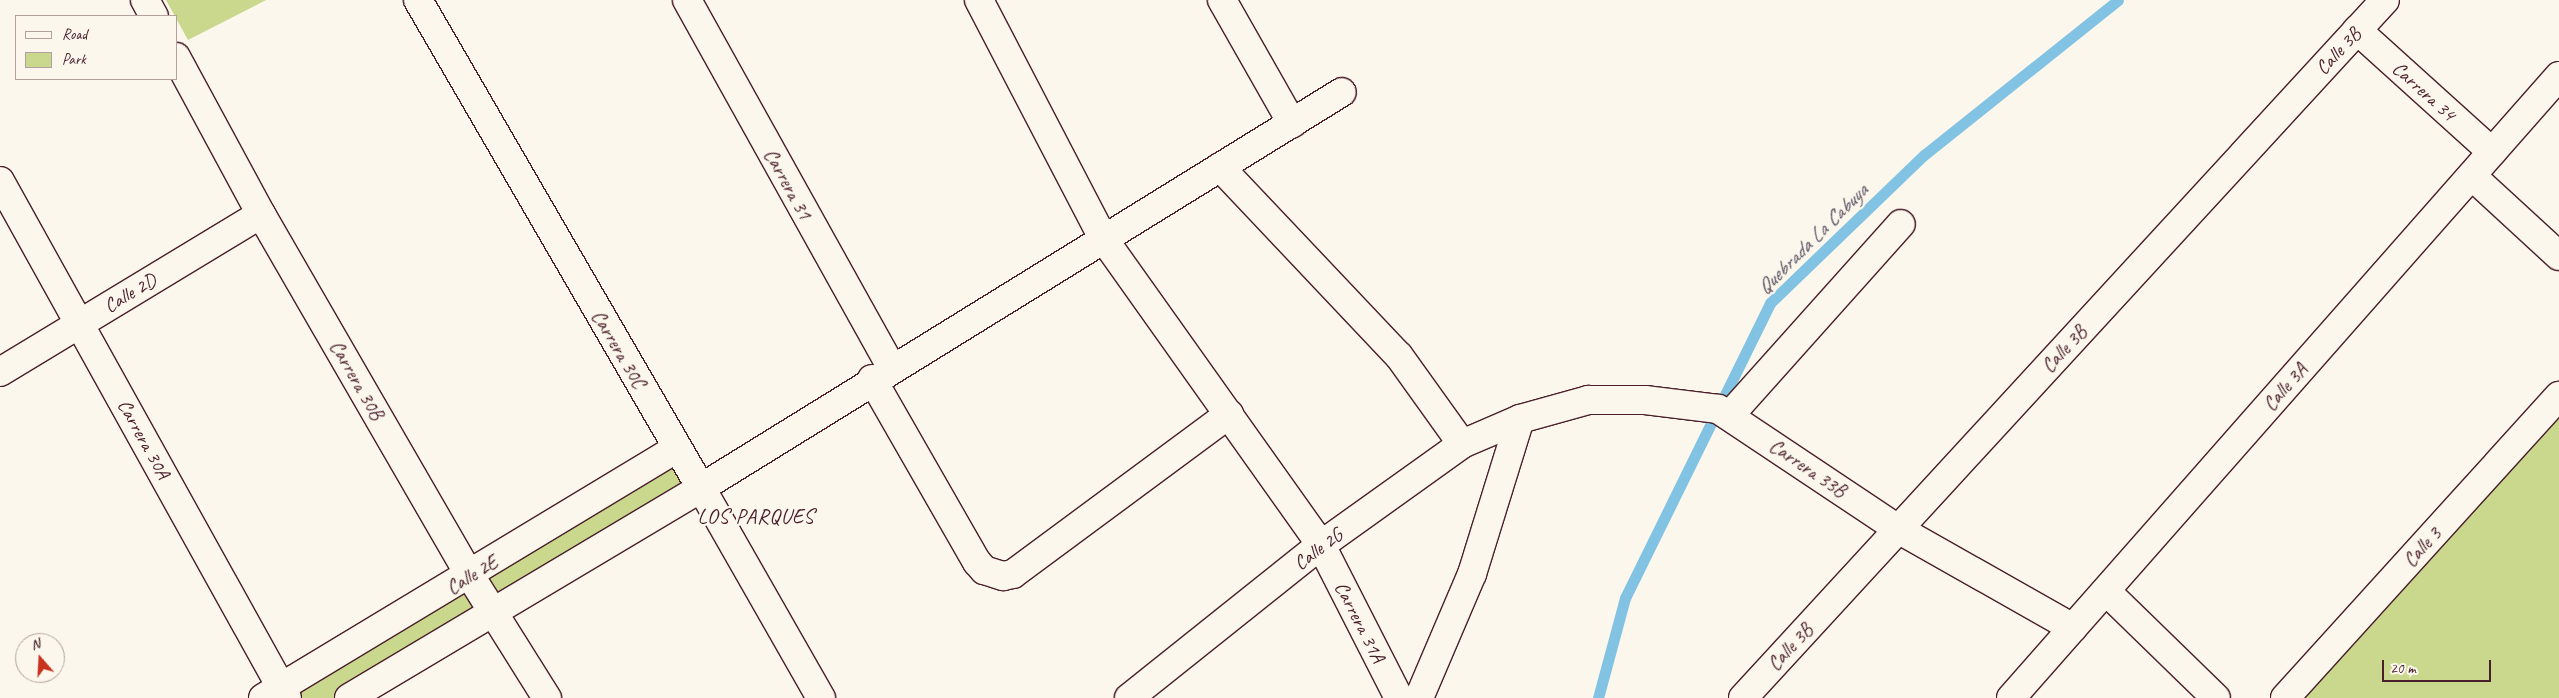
<!DOCTYPE html>
<style>
body{margin:0}
#map{position:relative;width:2559px;height:698px;overflow:hidden;background:#fbf7ec;font-family:Caveat,sans-serif}
div>[style]{position:absolute}
.green>*{inset:0;background:#c9d88c}
.stream>*{height:11px;margin:-5.5px;padding:0 5.5px;transform-origin:5.5px;border-radius:5.5px;background:#82c3e3}
.roads{filter:drop-shadow(1px 0 #4a1f2b) drop-shadow(-1px 0 #4a1f2b) drop-shadow(0 1px #4a1f2b) drop-shadow(0 -1px #4a1f2b)}
.minor>*{height:28px;margin:-14px;padding:0 14px;transform-origin:14px;border-radius:14px;background:#fbf7ec}
.tertiary>*{height:28px;margin:-14px;padding:0 14px;transform-origin:14px;border-radius:14px;background:#fbf7ec}
span{translate:-50% -50%;white-space:nowrap;text-align:center;line-height:1.15;-webkit-text-stroke:4.5px #fbf7ec;paint-order:stroke}
.street-label{font-size:20px;color:#4a1f2b}
.water-label{font-size:21px;color:#5b5062;font-style:italic}
.neighbourhood-label{font-size:21px;color:#4a1f2b;letter-spacing:1px}
.legend{position:absolute;left:15px;top:15px;width:162px;height:65px;box-sizing:border-box;background:#fbf7ec;border:1px solid #b4a19f;margin:0;padding:6px 9px;list-style:none;font-size:15px;color:#4a1f2b}
.legend li{display:flex;align-items:center;gap:10px;height:25px}
.legend b{width:25px;border:1px solid #b4a19f}
.north{position:absolute;left:15px;top:633px;width:50px;height:50px;box-sizing:border-box;background:#fbf7ec;border:1px solid #b4a19f;border-radius:50%;rotate:341deg;font-size:14px;font-weight:700;line-height:20px;text-align:center;color:#4a1f2b}
.north::after{content:'';display:block;margin:auto;width:18px;height:22px;background:#c8321e;clip-path:polygon(50% 0,100% 100%,50% 72%,0 100%)}
.scale{position:absolute;left:2382px;top:660px;width:109px;height:22px;box-sizing:border-box;border:2px solid #4a1f2b;border-top:0;padding-left:6px;font-size:15px;line-height:18px;white-space:nowrap;color:#4a1f2b;-webkit-text-stroke:4px #fbf7ec;paint-order:stroke}
</style>
<div id="map">
<div class="green">
<div style="clip-path:polygon(166px 0,266px 0,188px 40px)"></div>
<div style="clip-path:polygon(2559px 399px,2559px 698px,2288px 698px)"></div>
<div style="clip-path:polygon(677px 451px,696px 486px,343px 698px,268px 698px)"></div>
</div>
<div class="stream">
<div style="left:1598px;top:698px;width:104px;rotate:-74.9deg"></div>
<div style="left:1625px;top:598px;width:329px;rotate:-63.8deg"></div>
<div style="left:1770px;top:303px;width:214px;rotate:-43.9deg"></div>
<div style="left:1924px;top:155px;width:248px;rotate:-38.6deg"></div>
</div>
<div class="roads">
<div class="minor">
<div style="left:145px;top:0;width:18px;rotate:61deg"></div>
<div style="left:687px;top:0;width:420px;rotate:60.9deg"></div>
<div style="left:979px;top:0;width:268px;rotate:62.5deg"></div>
<div style="left:1103px;top:238px;width:377px;rotate:54.6deg"></div>
<div style="left:1321px;top:545px;width:172px;rotate:63deg"></div>
<div style="left:1222px;top:0;width:142px;rotate:60.4deg"></div>
<div style="left:2357px;top:30px;width:182px;rotate:42.1deg"></div>
<div style="left:176px;top:57px;width:179px;rotate:61.6deg"></div>
<div style="left:261px;top:214px;width:419px;rotate:60deg"></div>
<div style="left:471px;top:577px;width:143px;rotate:57.9deg"></div>
<div style="left:1220px;top:167px;width:260px;rotate:46.6deg"></div>
<div style="left:1399px;top:356px;width:108px;rotate:54.4deg"></div>
<div style="left:2472px;top:176px;width:118px;rotate:42.6deg"></div>
<div style="left:0;top:181px;width:591px;rotate:60.96deg"></div>
<div style="left:0;top:372px;width:305px;rotate:-31.2deg"></div>
<div style="left:872px;top:379px;width:211px;rotate:60.2deg"></div>
<div style="left:977px;top:562px;width:11px;rotate:49deg"></div>
<div style="left:984px;top:570px;width:20px;rotate:18deg"></div>
<div style="left:1003px;top:576px;width:10px;rotate:-11deg"></div>
<div style="left:1013px;top:574px;width:269px;rotate:-36.5deg"></div>
<div style="left:1730px;top:415px;width:256px;rotate:-48.2deg"></div>
<div style="left:2106px;top:591px;width:153px;rotate:44.2deg"></div>
<div style="left:821px;top:698px;width:242px;rotate:-119.7deg"></div>
<div style="left:701px;top:488px;width:753px;rotate:-31.71deg"></div>
<div style="left:1129px;top:698px;width:246px;rotate:-38.6deg"></div>
<div style="left:1321px;top:545px;width:173px;rotate:-35.6deg"></div>
<div style="left:1462px;top:444px;width:63px;rotate:-23.3deg"></div>
<div style="left:1520px;top:419px;width:71px;rotate:-15.6deg"></div>
<div style="left:1588px;top:400px;width:57px"></div>
<div style="left:1645px;top:400px;width:74px;rotate:7deg"></div>
<div style="left:1718px;top:409px;width:216px;rotate:33.7deg"></div>
<div style="left:1898px;top:529px;width:201px;rotate:29.5deg"></div>
<div style="left:1419px;top:698px;width:135px;rotate:-66.9deg"></div>
<div style="left:1472px;top:574px;width:162px;rotate:-72.8deg"></div>
<div style="left:1743px;top:698px;width:948px;rotate:-47.39deg"></div>
<div style="left:2011px;top:698px;width:829px;rotate:-48.62deg"></div>
<div style="left:2285px;top:698px;width:408px;rotate:-47.8deg"></div>
</div>
<div class="tertiary">
<div style="left:263px;top:698px;width:484px;rotate:-31.1deg"></div>
<div style="left:349px;top:698px;width:410px;rotate:-30.8deg"></div>
<div style="left:701px;top:488px;width:564px;rotate:-120.11deg"></div>
</div>
</div>
<div class="street-label">
<span style="left:2338px;top:51px;rotate:-47deg">Calle 3B</span>
<span style="left:2424px;top:91px;rotate:42deg">Carrera 34</span>
<span style="left:788px;top:184px;rotate:61deg">Carrera 31</span>
<span style="left:130px;top:293px;rotate:-31deg">Calle 2D</span>
<span style="left:619px;top:349px;rotate:59deg">Carrera 30C</span>
<span style="left:2064px;top:349px;rotate:-47deg">Calle 3B</span>
<span style="left:357px;top:380px;rotate:60deg">Carrera 30B</span>
<span style="left:2285px;top:387px;rotate:-49deg">Calle 3A</span>
<span style="left:144px;top:439px;rotate:61deg">Carrera 30A</span>
<span style="left:1808px;top:468px;rotate:34deg">Carrera 33B</span>
<span style="left:2422px;top:547px;rotate:-48deg">Calle 3</span>
<span style="left:1318px;top:549px;rotate:-37deg">Calle 2G</span>
<span style="left:472px;top:575px;rotate:-31deg">Calle 2E</span>
<span style="left:1360px;top:622px;rotate:63deg">Carrera 31A</span>
<span style="left:1790px;top:647px;rotate:-47deg">Calle 3B</span>
</div>
<div class="water-label">
<span style="left:1812px;top:239px;rotate:-45deg">Quebrada La Cabuya</span>
</div>
<div class="neighbourhood-label">
<span style="left:756px;top:516px">LOS PARQUES</span>
</div>
<ul class="legend">
<li><b style="height:6px;background:#fbf7ec"></b>Road</li>
<li><b style="height:14px;background:#c9d88c"></b>Park</li>
</ul>
<div class="north">N</div>
<div class="scale">20 m</div>
</div>
